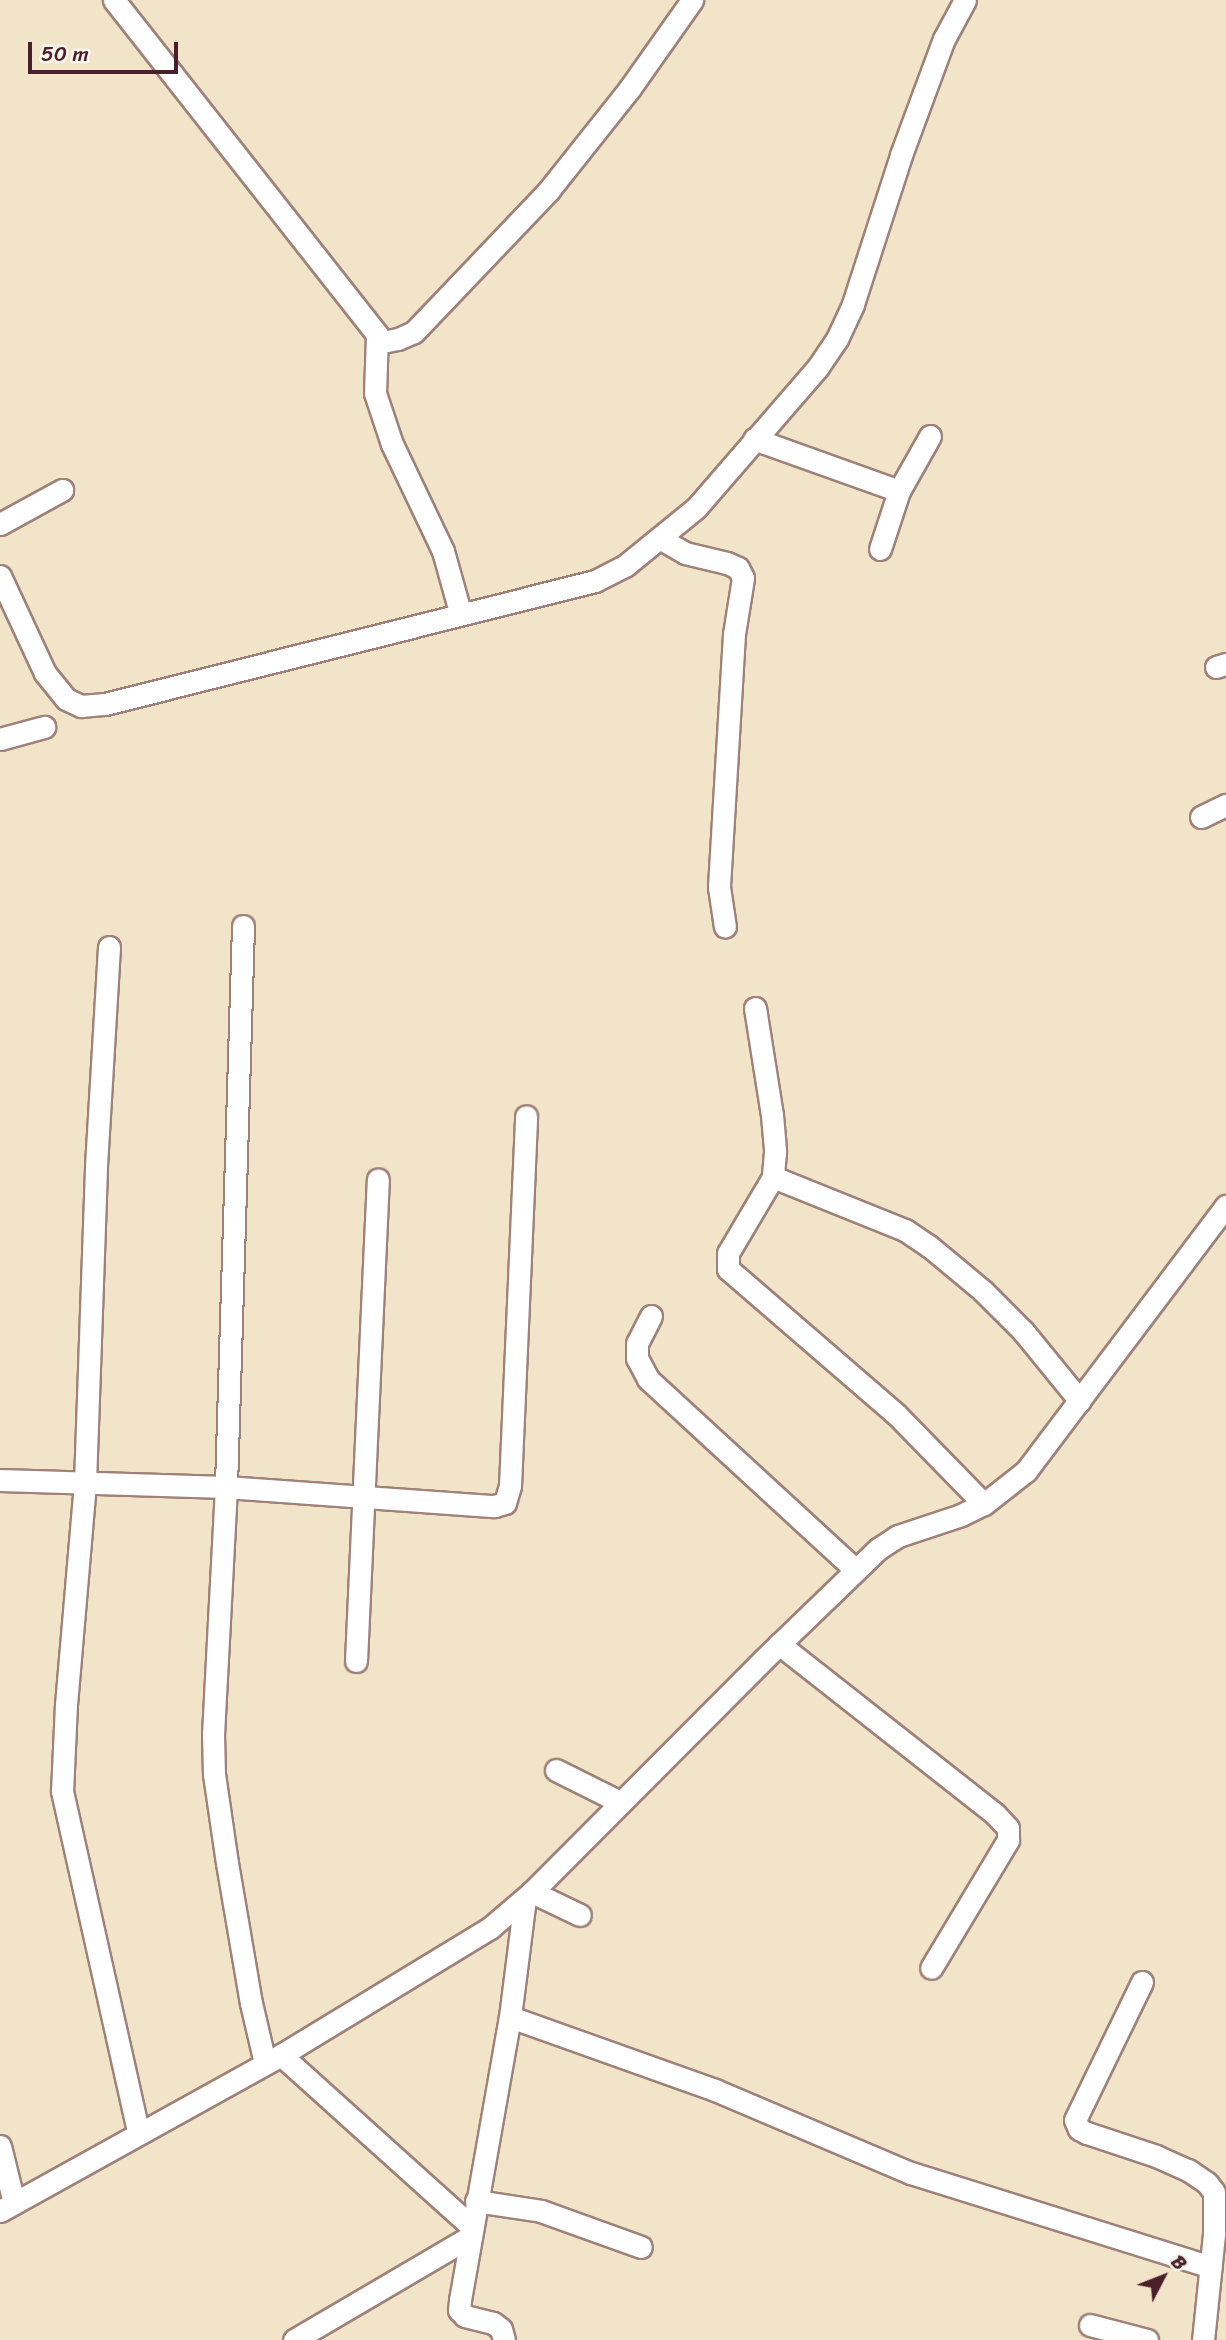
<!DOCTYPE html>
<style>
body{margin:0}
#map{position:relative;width:1226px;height:2340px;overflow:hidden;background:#f2e4c8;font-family:Sriracha,sans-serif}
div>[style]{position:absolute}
.roads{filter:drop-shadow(2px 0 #9e827a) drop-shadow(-2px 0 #9e827a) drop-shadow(0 2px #9e827a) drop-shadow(0 -2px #9e827a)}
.minor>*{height:21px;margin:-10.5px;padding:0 10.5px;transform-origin:10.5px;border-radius:10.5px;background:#fff}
span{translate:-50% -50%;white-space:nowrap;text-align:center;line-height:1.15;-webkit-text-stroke:7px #fbf7ec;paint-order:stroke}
.north{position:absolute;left:1128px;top:2242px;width:70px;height:70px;-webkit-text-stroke:5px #fbf7ec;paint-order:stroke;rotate:48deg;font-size:19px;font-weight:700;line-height:28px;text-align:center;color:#4a1f2b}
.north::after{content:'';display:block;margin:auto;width:24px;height:32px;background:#4a1f2b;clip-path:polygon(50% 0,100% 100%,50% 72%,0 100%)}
.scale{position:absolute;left:28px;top:42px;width:150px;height:32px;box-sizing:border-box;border:4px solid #4a1f2b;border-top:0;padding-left:9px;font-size:21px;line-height:24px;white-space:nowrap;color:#4a1f2b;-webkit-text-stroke:5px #fbf7ec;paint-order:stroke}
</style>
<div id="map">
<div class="roads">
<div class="minor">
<div style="left:114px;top:0;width:425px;rotate:51.8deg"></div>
<div style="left:377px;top:334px;width:59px;rotate:91.9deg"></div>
<div style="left:375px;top:393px;width:54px;rotate:71.6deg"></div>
<div style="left:392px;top:444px;width:119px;rotate:64.5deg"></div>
<div style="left:443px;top:551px;width:63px;rotate:74.4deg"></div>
<div style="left:377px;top:343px;width:21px;rotate:-11deg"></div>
<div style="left:398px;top:339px;width:17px;rotate:-24deg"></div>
<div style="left:414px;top:332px;width:196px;rotate:-46.4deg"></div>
<div style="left:549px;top:190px;width:130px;rotate:-51.5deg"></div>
<div style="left:630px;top:88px;width:108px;rotate:-54.8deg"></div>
<div style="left:754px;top:439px;width:154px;rotate:19.7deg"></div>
<div style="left:899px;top:491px;width:63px;rotate:-60.6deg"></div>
<div style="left:0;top:524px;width:71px;rotate:-28.7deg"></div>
<div style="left:661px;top:539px;width:28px;rotate:30deg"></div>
<div style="left:685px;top:553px;width:43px;rotate:13.4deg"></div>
<div style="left:727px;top:563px;width:12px;rotate:24deg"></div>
<div style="left:738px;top:568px;width:11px;rotate:63deg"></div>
<div style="left:743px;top:578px;width:57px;rotate:99.1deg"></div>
<div style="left:734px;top:634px;width:253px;rotate:93.4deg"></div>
<div style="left:719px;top:887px;width:40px;rotate:81.5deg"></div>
<div style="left:880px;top:549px;width:61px;rotate:-71.9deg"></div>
<div style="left:0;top:576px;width:107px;rotate:65.1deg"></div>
<div style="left:45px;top:673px;width:33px;rotate:51deg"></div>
<div style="left:66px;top:699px;width:17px;rotate:25deg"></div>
<div style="left:81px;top:706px;width:24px;rotate:-5deg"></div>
<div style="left:105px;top:704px;width:505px;rotate:-14.09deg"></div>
<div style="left:595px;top:581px;width:35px;rotate:-27deg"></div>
<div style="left:626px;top:565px;width:90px;rotate:-39.2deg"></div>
<div style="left:696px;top:508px;width:186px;rotate:-49.1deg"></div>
<div style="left:818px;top:367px;width:34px;rotate:-56deg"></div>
<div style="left:837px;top:339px;width:38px;rotate:-65deg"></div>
<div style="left:853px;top:304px;width:157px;rotate:-72.1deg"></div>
<div style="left:901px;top:155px;width:124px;rotate:-69.7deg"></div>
<div style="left:944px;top:39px;width:44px;rotate:-61.7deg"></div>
<div style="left:1216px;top:667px;width:10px;rotate:-17deg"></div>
<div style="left:0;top:739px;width:46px;rotate:-15.3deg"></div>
<div style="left:1201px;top:817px;width:28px;rotate:-26deg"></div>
<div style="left:243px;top:926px;width:561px;rotate:91.74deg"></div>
<div style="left:226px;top:1487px;width:247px;rotate:93deg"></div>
<div style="left:213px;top:1734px;width:40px;rotate:88.6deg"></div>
<div style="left:214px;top:1774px;width:90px;rotate:81.7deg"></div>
<div style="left:227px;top:1863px;width:142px;rotate:80.3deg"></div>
<div style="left:251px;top:2003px;width:62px;rotate:76.9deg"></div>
<div style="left:109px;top:947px;width:221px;rotate:93.4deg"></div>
<div style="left:96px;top:1168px;width:315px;rotate:92deg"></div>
<div style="left:85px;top:1483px;width:222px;rotate:94.9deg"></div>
<div style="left:66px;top:1704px;width:87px;rotate:92.6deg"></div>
<div style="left:62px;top:1791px;width:348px;rotate:77.4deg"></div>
<div style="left:755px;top:1008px;width:108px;rotate:81deg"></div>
<div style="left:772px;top:1115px;width:37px;rotate:85deg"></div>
<div style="left:775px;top:1152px;width:25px;rotate:95deg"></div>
<div style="left:773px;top:1177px;width:88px;rotate:120.6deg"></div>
<div style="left:728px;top:1253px;width:16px;rotate:90deg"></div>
<div style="left:728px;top:1269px;width:223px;rotate:40.8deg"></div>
<div style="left:897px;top:1415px;width:124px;rotate:45.7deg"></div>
<div style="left:773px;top:1177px;width:142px;rotate:21.9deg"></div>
<div style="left:905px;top:1230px;width:29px;rotate:34deg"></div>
<div style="left:929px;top:1246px;width:70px;rotate:39.8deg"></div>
<div style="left:983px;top:1291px;width:57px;rotate:45deg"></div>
<div style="left:1023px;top:1331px;width:90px;rotate:50.8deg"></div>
<div style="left:651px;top:1316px;width:30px;rotate:117deg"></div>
<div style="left:637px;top:1343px;width:15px;rotate:90deg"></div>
<div style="left:637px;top:1358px;width:24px;rotate:62deg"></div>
<div style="left:648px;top:1379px;width:282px;rotate:42.6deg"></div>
<div style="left:0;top:1480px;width:226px;rotate:1.8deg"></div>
<div style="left:226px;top:1487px;width:269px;rotate:4.1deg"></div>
<div style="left:494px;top:1506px;width:11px;rotate:-15deg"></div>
<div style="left:505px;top:1503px;width:18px;rotate:-74deg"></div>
<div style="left:510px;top:1486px;width:370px;rotate:-87.5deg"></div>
<div style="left:779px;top:1644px;width:275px;rotate:38.2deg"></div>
<div style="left:995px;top:1814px;width:19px;rotate:47deg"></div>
<div style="left:1008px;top:1828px;width:12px;rotate:90deg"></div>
<div style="left:1008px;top:1840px;width:149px;rotate:121deg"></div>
<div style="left:356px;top:1661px;width:482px;rotate:-87.4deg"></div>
<div style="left:556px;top:1770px;width:72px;rotate:26.6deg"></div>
<div style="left:532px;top:1892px;width:53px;rotate:25.6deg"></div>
<div style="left:1142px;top:1982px;width:153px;rotate:115.9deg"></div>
<div style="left:1075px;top:2120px;width:10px;rotate:66deg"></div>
<div style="left:1079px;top:2129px;width:9px;rotate:27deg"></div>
<div style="left:1087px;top:2133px;width:73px;rotate:18.4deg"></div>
<div style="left:1156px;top:2156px;width:35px;rotate:24deg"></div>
<div style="left:1188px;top:2170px;width:23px;rotate:34deg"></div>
<div style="left:1207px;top:2183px;width:11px;rotate:52deg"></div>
<div style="left:1214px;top:2192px;width:42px;rotate:90deg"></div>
<div style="left:1214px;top:2234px;width:107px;rotate:95.9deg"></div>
<div style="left:510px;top:2017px;width:218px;rotate:19.6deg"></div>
<div style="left:715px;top:2090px;width:213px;rotate:23deg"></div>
<div style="left:911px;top:2173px;width:314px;rotate:17.4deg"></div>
<div style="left:281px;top:2055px;width:257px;rotate:42deg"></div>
<div style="left:0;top:2146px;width:59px;rotate:76.2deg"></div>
<div style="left:476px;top:2201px;width:66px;rotate:8.7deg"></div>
<div style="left:541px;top:2211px;width:106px;rotate:19.8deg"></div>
<div style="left:0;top:2211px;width:321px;rotate:-29deg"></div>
<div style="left:281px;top:2055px;width:245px;rotate:-31.3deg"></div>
<div style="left:490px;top:1928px;width:55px;rotate:-40.6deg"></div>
<div style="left:532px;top:1892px;width:327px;rotate:-45.1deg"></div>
<div style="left:763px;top:1660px;width:160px;rotate:-44deg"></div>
<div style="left:878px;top:1549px;width:24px;rotate:-33deg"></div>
<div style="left:898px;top:1536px;width:66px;rotate:-18.4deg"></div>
<div style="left:961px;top:1515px;width:25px;rotate:-26deg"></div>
<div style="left:984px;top:1504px;width:53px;rotate:-38.2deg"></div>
<div style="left:1026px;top:1471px;width:332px;rotate:-53deg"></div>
<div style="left:1090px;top:2325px;width:59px;rotate:14.7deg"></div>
<div style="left:294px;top:2340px;width:205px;rotate:-30.4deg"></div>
<div style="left:504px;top:2340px;width:11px;rotate:-105deg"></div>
<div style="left:501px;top:2329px;width:10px;rotate:-143deg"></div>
<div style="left:493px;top:2323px;width:29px;rotate:-166deg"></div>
<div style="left:465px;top:2316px;width:8px;rotate:-135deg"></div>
<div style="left:459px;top:2310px;width:10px;rotate:-84deg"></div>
<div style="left:460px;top:2300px;width:287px;rotate:-80deg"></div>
<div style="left:510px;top:2017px;width:120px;rotate:-82.8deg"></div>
</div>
</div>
<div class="north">B</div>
<div class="scale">50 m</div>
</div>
